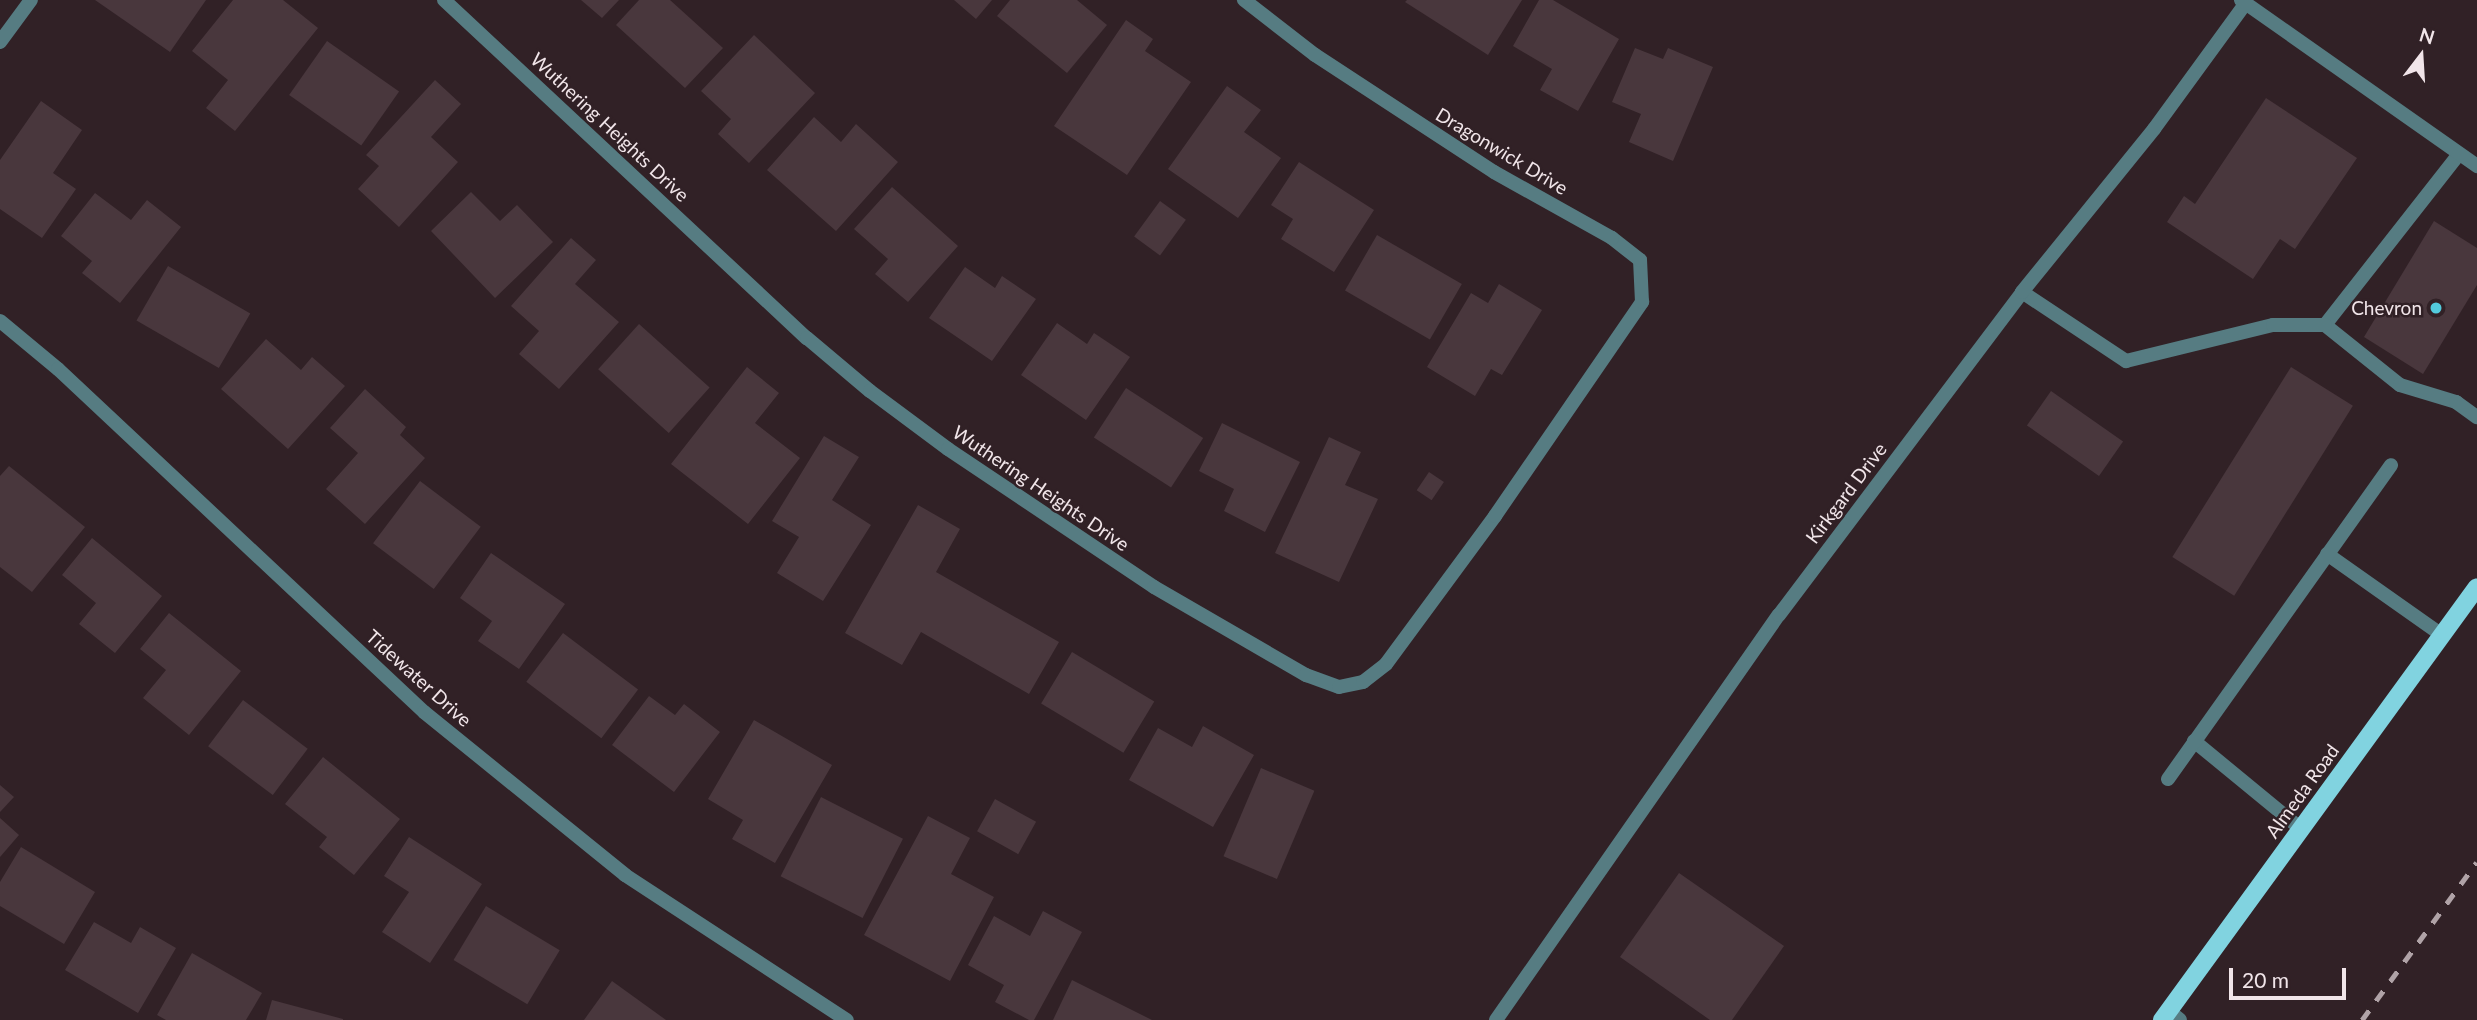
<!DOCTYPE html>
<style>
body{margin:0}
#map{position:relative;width:2477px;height:1020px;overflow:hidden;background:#312126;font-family:Lato,sans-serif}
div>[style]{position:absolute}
.building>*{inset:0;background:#49373d;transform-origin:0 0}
.service>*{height:14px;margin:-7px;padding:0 7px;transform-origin:7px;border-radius:7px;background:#567c82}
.minor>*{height:14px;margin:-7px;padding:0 7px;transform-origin:7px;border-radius:7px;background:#567c82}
.primary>*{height:18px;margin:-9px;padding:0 9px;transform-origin:9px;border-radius:9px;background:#81d3e0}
.rail>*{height:5px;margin-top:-2.5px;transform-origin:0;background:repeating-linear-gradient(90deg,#b0a3a7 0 12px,transparent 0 24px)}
.dots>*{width:19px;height:19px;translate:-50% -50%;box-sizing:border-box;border:4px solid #312126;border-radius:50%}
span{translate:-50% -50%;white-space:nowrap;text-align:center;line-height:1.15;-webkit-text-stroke:5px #312126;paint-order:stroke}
.street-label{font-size:19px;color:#f1e5e9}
.poi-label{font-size:19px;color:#f1e5e9}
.right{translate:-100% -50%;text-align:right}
.north{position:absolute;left:2386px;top:21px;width:70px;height:70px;-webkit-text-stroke:5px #312126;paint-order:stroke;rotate:17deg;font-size:19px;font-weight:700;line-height:28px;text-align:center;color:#f1e5e9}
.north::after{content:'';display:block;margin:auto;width:24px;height:32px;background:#f1e5e9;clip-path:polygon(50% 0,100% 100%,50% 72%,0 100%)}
.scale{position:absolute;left:2229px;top:968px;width:117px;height:32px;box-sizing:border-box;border:4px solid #f1e5e9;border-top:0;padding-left:9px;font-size:21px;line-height:24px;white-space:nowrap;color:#f1e5e9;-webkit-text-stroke:5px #312126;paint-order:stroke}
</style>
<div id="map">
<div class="building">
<div style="clip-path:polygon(95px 0,206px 0,170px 52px)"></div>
<div style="clip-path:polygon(233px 0,283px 0,318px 28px,235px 131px,206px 108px,228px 80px,192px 51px)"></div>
<div style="clip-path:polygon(581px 0,619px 0,602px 18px)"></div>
<div style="clip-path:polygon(639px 0,670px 0,723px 48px,685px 88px,616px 25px)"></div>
<div style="clip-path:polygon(954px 0,992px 0,976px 19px)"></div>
<div style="clip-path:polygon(1010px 0,1077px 0,1107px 25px,1067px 73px,997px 16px)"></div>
<div style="clip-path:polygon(1407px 0,1522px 0,1488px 55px,1405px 2px)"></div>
<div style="clip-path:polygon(1539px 0,1553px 0,1619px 39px,1578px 111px,1540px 90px,1552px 69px,1513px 46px)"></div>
<div style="clip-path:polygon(1126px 20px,1153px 39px,1145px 51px,1191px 82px,1127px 175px,1054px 126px)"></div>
<div style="clip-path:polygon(754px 35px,815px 93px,749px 163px,718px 134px,731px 119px,701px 91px)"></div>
<div style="left:327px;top:41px;width:88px;height:66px;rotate:35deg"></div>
<div style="clip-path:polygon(1635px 48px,1663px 59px,1668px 48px,1713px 67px,1673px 161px,1629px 142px,1641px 114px,1612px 102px)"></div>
<div style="clip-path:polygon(435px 80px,461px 104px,431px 137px,458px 162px,399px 227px,358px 189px,379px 166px,366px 155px)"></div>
<div style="clip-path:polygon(1227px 86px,1261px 110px,1244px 132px,1281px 158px,1238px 218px,1168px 169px)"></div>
<div style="clip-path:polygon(2266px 98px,2357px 158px,2295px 249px,2280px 239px,2253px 279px,2167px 222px,2184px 196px,2195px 204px)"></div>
<div style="clip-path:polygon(41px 101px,82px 130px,53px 173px,76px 189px,42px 238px,0 209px,0 160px)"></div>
<div style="clip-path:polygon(814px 117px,841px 142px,856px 124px,898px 162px,836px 231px,767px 170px)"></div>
<div style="clip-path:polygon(1299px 162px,1374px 210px,1334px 272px,1281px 239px,1293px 219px,1271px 205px)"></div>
<div style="clip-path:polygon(892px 187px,958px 246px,908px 302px,875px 274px,888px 259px,854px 229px)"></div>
<div style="clip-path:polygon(471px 192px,500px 221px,517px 205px,553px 242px,495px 298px,431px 231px)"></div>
<div style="clip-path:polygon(95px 193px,131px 220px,147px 200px,181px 227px,120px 303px,82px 273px,92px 261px,61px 236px)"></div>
<div style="left:1160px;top:201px;width:32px;height:44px;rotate:36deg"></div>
<div style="clip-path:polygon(2434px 221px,2477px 248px,2477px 285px,2423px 374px,2364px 337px)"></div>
<div style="left:1377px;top:235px;width:98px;height:64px;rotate:30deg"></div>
<div style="clip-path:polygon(571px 238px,596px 260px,575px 284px,619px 322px,559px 389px,519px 354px,539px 331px,511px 306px)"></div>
<div style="left:168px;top:266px;width:95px;height:63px;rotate:30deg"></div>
<div style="clip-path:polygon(965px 267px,995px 288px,1002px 276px,1036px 299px,992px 361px,929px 318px)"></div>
<div style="clip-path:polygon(1499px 284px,1542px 310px,1502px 375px,1491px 369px,1475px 396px,1427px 367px,1471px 293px,1488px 303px)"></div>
<div style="clip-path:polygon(1057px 323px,1087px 344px,1094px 333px,1130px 357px,1086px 420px,1021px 375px)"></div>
<div style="left:639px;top:324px;width:95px;height:61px;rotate:42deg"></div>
<div style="clip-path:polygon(266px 339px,301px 370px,312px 357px,345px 386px,288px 449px,221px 389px)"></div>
<div style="clip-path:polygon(747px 367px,779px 393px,755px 423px,800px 458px,748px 524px,671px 464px)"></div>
<div style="left:2291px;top:367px;width:73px;height:224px;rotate:32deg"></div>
<div style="left:1126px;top:388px;width:92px;height:59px;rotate:33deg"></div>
<div style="clip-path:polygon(365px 389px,406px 427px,400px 435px,425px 458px,365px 524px,326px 489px,358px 453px,330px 428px)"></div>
<div style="left:2051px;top:391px;width:88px;height:42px;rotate:35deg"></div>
<div style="clip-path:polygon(1222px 423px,1300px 462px,1265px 532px,1224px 511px,1234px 489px,1199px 471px)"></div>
<div style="clip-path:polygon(824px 436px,859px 457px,832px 500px,871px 525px,823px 601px,777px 573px,799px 537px,772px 521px)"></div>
<div style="clip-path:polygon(1329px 437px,1361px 452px,1345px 485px,1378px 499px,1339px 582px,1275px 553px)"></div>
<div style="clip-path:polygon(9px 466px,85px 527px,32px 592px,0 567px,0 476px)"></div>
<div style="left:1429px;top:472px;width:18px;height:22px;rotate:34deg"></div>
<div style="left:420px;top:481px;width:76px;height:78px;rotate:37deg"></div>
<div style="clip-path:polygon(918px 505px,960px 529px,936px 572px,1059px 642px,1029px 694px,921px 632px,902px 665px,845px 633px)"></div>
<div style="clip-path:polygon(92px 538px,162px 596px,115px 653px,79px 624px,96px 603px,62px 575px)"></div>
<div style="clip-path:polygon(491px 553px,565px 604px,519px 669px,478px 641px,492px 621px,460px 598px)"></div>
<div style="clip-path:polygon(169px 613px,241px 671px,189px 735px,143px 698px,166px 670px,140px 649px)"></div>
<div style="left:563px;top:633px;width:94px;height:61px;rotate:37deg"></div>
<div style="left:1072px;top:652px;width:96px;height:60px;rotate:31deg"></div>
<div style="clip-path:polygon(649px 696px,675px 715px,684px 704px,720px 732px,674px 792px,612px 745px)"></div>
<div style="left:243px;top:700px;width:81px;height:58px;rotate:37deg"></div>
<div style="clip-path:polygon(754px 720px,832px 765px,775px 863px,732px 839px,743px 820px,708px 799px)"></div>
<div style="clip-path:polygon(1203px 726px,1254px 755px,1213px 827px,1129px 780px,1158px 728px,1192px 747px)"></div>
<div style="clip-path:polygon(323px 757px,400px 819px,354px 875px,319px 847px,327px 837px,285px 804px)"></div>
<div style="left:1261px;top:768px;width:58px;height:96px;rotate:23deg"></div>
<div style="clip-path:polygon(0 785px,14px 797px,0 812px)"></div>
<div style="left:821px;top:797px;width:92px;height:89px;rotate:27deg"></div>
<div style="left:995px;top:799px;width:47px;height:37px;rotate:29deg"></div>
<div style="clip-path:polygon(928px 816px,970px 838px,951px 874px,994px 897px,950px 981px,864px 935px)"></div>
<div style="clip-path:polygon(0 818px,19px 835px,0 857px)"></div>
<div style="clip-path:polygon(409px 837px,482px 884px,430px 963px,382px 932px,409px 892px,384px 876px)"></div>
<div style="clip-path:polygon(21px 847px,95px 892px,64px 944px,0 906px,0 882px)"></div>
<div style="clip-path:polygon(1679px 873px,1784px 946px,1732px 1020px,1710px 1020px,1620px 957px)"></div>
<div style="left:486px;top:906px;width:86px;height:63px;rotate:31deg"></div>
<div style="clip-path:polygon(1043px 911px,1082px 932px,1034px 1020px,1029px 1020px,995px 1002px,1004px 985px,968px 965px,994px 916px,1030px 936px)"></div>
<div style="clip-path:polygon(94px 922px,131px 943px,140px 927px,176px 948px,138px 1013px,65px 970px)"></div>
<div style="clip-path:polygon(192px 953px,262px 993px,246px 1020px,166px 1020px,157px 1015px)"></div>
<div style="clip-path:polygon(1072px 980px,1152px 1020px,1053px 1020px)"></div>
<div style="clip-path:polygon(612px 981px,666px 1020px,584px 1020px)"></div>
<div style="clip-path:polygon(272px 1000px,343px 1019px,343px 1020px,266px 1020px)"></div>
</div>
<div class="service">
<div style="left:2459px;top:154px;width:217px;rotate:128.1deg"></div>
<div style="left:2325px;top:325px;width:96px;rotate:38.7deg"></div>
<div style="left:2400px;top:385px;width:59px;rotate:16.9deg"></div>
<div style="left:2456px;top:402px;width:26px;rotate:36deg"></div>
<div style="left:2022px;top:292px;width:125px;rotate:33.6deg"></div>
<div style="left:2126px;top:361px;width:151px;rotate:-13.8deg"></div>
<div style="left:2273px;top:325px;width:52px"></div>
<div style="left:2327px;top:554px;width:141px;rotate:35.2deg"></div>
<div style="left:2194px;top:741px;width:139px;rotate:39.4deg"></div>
<div style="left:2168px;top:779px;width:385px;rotate:-54.6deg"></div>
<div style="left:2169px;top:1011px;width:14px;rotate:39deg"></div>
</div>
<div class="minor">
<div style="left:444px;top:0;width:496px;rotate:43deg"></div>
<div style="left:807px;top:338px;width:82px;rotate:40.1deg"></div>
<div style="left:870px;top:391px;width:97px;rotate:36.6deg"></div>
<div style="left:948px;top:449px;width:248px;rotate:33.8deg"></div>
<div style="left:1154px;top:587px;width:176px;rotate:30.1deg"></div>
<div style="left:1306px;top:675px;width:35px;rotate:20deg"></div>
<div style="left:1339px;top:687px;width:25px;rotate:-12deg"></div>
<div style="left:1363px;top:682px;width:29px;rotate:-38deg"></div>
<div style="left:1386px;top:664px;width:184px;rotate:-53.6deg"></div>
<div style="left:1495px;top:516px;width:260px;rotate:-55.5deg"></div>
<div style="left:1642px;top:302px;width:42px;rotate:-92.7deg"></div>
<div style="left:1640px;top:260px;width:36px;rotate:-142deg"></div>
<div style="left:1612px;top:238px;width:135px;rotate:-150.8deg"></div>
<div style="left:1494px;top:172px;width:214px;rotate:-146.8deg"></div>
<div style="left:1315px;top:55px;width:90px;rotate:-142.2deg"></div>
<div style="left:2241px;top:0;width:289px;rotate:35.1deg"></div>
<div style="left:0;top:42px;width:52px;rotate:-53.6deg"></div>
<div style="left:0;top:321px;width:75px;rotate:39.6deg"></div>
<div style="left:58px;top:369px;width:502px;rotate:43.14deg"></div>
<div style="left:424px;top:712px;width:259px;rotate:39deg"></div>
<div style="left:625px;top:875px;width:265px;rotate:33.2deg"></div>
<div style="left:1496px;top:1020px;width:494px;rotate:-55.1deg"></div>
<div style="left:1779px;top:615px;width:404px;rotate:-53deg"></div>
<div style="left:2022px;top:292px;width:210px;rotate:-51deg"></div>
<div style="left:2154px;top:129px;width:156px;rotate:-53.9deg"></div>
</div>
<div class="primary">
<div style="left:2162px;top:1020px;width:535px;rotate:-53.96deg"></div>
</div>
<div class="rail">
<div style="left:2362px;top:1020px;width:195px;rotate:-54deg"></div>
</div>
<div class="dots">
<div style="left:2436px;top:308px;background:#53cadc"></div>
</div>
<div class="street-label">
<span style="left:610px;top:127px;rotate:43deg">Wuthering Heights Drive</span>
<span style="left:1502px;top:151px;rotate:31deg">Dragonwick Drive</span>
<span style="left:1041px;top:488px;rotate:34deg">Wuthering Heights Drive</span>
<span style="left:1846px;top:493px;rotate:-53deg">Kirkgard Drive</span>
<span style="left:419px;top:678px;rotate:42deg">Tidewater Drive</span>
<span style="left:2302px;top:791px;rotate:-54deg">Almeda Road</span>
</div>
<div class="poi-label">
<span class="right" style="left:2422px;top:308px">Chevron</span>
</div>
<div class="north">N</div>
<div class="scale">20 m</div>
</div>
